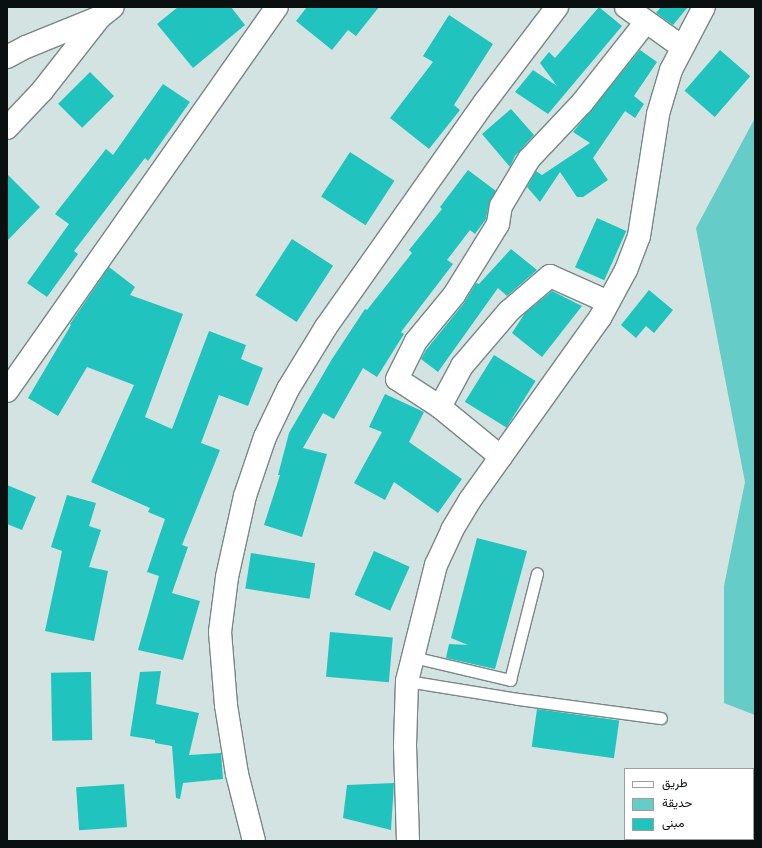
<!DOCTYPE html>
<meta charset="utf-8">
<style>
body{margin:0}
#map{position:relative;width:762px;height:848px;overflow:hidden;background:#d2e3e1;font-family:Overpass,Vazirmatn,sans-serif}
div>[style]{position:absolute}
.green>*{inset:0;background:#66ccc7}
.building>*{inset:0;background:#21c3be;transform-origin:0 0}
.roads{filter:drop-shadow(1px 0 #788786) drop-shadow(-1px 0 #788786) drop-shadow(0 1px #788786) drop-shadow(0 -1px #788786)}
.lane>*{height:11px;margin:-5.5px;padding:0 5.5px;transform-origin:5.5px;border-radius:5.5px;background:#fff}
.street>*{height:22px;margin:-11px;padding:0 11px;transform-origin:11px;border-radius:11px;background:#fff}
.secondary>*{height:22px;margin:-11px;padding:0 11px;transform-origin:11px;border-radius:11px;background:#fff}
span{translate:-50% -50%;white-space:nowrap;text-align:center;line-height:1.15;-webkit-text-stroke:3.5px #fff;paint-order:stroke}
.frame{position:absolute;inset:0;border:8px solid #0a1010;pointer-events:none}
.legend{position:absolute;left:624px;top:768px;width:130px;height:72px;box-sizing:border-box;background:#fff;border:1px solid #9d9f9f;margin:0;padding:5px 7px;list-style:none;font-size:12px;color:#0a1010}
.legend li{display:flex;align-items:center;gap:8px;height:20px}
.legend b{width:20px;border:1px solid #9d9f9f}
</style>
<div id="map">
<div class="green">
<div style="clip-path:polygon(755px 118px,755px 715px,724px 703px,724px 586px,745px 482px,696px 228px)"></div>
</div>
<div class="building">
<div style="clip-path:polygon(178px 7px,231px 7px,245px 25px,193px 68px,157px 24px)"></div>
<div style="clip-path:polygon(307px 7px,379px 7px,356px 36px,348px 30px,332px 50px,296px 21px)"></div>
<div style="clip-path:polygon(599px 7px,622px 26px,548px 114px,515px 92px,533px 70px,557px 86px,540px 63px,549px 52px,555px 58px)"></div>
<div style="clip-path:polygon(661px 7px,688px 7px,673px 25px,656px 13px)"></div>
<div style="clip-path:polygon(449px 15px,493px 44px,454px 105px,460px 110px,429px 149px,390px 118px,433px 62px,423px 56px)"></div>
<div style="clip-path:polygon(640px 50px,657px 62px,634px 96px,644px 104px,635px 118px,625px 111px,593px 158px,608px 180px,583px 197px,577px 197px,560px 172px,540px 202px,527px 187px,536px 171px,542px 175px,590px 143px,573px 132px)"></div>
<div style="left:720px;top:50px;width:40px;height:54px;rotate:41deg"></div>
<div style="left:90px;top:72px;width:34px;height:45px;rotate:45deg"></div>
<div style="clip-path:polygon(163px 84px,190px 102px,148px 161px,145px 158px,74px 251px,78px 254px,47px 297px,27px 283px,69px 224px,55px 214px,106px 149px,113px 155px)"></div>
<div style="clip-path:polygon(511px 109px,534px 135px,515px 156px,510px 167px,482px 134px)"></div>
<div style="left:350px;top:152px;width:53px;height:53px;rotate:33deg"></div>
<div style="clip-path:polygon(468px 170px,496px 191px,489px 204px,486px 219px,475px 234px,470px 230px,447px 260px,453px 264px,401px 332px,404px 334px,377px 377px,363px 368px,334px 419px,323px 413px,303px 448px,327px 454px,302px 537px,264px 525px,280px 475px,278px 475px,289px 433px,332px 359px,365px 309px,367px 310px,412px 253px,409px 250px,442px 209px,440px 207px)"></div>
<div style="clip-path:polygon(7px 174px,40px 207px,7px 241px)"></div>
<div style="left:597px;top:218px;width:32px;height:54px;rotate:24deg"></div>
<div style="left:292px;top:239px;width:49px;height:67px;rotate:33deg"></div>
<div style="clip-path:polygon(511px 249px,537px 270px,507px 296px,498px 288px,438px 372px,421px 359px,426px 350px,464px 303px,476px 283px,479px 284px)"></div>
<div style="clip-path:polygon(109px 267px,135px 287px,130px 295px,183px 314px,145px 417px,172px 429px,209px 331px,246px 345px,241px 359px,263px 368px,248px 406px,219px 395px,201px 443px,220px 450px,182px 545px,188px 547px,172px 593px,200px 601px,183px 660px,138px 650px,159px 576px,147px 572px,165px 519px,148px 512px,150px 508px,91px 482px,134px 385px,87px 367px,58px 416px,28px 398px,71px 325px,70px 324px)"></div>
<div style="clip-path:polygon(649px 290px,673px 310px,654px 333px,646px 326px,636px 338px,621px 325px)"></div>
<div style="clip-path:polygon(552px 291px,582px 306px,542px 357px,512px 333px,525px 313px)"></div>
<div style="left:494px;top:355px;width:49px;height:55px;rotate:32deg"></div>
<div style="clip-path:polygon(385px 394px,424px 412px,409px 442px,462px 479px,438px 513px,394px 482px,385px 500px,354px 483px,382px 432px,369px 427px)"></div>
<div style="clip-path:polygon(7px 485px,36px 497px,22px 530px,7px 524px)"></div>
<div style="clip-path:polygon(67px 495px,96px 503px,89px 526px,101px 530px,89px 567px,108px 571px,94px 641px,45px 631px,62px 551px,51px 547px)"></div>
<div style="clip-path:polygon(477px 538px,527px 551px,495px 669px,446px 658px,449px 644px,468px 645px,451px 638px)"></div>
<div style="left:374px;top:551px;width:39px;height:48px;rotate:24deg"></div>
<div style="left:251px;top:553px;width:65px;height:36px;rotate:9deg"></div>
<div style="left:330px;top:632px;width:63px;height:45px;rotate:5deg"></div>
<div style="clip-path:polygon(161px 671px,156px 704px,199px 713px,189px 755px,221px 753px,223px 779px,183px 783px,180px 799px,176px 798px,172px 746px,155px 743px,155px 740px,130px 736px,140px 672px)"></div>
<div style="left:91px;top:672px;width:68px;height:40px;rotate:89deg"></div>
<div style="left:537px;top:709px;width:83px;height:38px;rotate:8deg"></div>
<div style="clip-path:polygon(394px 783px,391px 830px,343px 818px,347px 785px)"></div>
<div style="left:124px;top:784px;width:43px;height:48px;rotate:86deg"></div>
</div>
<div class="roads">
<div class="lane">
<div style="left:413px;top:657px;width:100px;rotate:13.3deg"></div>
<div style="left:510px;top:680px;width:110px;rotate:-75.8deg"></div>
<div style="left:407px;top:681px;width:112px;rotate:9.2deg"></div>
<div style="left:518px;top:699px;width:144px;rotate:7.6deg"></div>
</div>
<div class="street">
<div style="left:626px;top:7px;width:69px;rotate:35.5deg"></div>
<div style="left:7px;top:128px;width:51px;rotate:-46.6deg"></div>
<div style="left:42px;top:91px;width:94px;rotate:-51.9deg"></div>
<div style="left:7px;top:391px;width:469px;rotate:-54.9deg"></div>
<div style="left:440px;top:407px;width:51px;rotate:-146.9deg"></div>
<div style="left:397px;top:379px;width:42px;rotate:-63.4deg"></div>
<div style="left:416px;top:341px;width:60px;rotate:-50.4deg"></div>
<div style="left:454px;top:295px;width:84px;rotate:-58.2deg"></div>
<div style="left:498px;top:224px;width:18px;rotate:-81deg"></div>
<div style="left:501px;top:206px;width:55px;rotate:-59.2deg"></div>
<div style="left:529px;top:159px;width:77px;rotate:-46.6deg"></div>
<div style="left:582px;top:103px;width:103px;rotate:-51.7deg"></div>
<div style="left:501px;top:457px;width:79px;rotate:-140.7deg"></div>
<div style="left:440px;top:407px;width:47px;rotate:-61.8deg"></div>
<div style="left:462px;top:366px;width:72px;rotate:-49.5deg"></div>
<div style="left:509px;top:311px;width:54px;rotate:-40.5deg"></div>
<div style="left:550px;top:276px;width:64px;rotate:24.1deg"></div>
<div style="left:408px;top:841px;width:96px;rotate:-91.8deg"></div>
<div style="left:405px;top:745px;width:64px;rotate:-88.2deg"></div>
<div style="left:407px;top:681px;width:120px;rotate:-76deg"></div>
<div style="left:436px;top:565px;width:38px;rotate:-65deg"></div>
<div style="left:452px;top:530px;width:35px;rotate:-59deg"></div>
<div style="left:470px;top:500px;width:224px;rotate:-54.5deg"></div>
<div style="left:600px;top:318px;width:55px;rotate:-61.6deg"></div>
<div style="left:626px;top:270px;width:36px;rotate:-69deg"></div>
<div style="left:639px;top:236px;width:123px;rotate:-81.1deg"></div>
<div style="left:658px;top:114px;width:46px;rotate:-73.5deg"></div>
<div style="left:671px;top:70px;width:71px;rotate:-62.4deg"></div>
</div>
<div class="secondary">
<div style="left:7px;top:57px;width:21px;rotate:-28deg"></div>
<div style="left:26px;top:47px;width:80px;rotate:-22.1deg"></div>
<div style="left:100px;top:17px;width:16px;rotate:-38deg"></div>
<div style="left:254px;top:841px;width:69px;rotate:-104.2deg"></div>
<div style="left:237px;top:774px;width:70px;rotate:-99.1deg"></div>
<div style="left:226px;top:705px;width:73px;rotate:-94.7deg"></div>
<div style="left:220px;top:632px;width:55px;rotate:-82.7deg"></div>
<div style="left:227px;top:577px;width:83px;rotate:-77.5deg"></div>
<div style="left:245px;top:496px;width:62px;rotate:-71.3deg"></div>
<div style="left:265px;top:437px;width:53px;rotate:-64.4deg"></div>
<div style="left:288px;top:389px;width:73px;rotate:-58.5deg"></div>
<div style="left:326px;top:327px;width:276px;rotate:-54.8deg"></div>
<div style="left:485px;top:102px;width:119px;rotate:-52.8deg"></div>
</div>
</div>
<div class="frame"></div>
<ul class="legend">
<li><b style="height:5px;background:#fff"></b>طريق</li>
<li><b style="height:11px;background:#66ccc7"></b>حديقة</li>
<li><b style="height:11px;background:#21c3be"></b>مبنى</li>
</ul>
</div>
